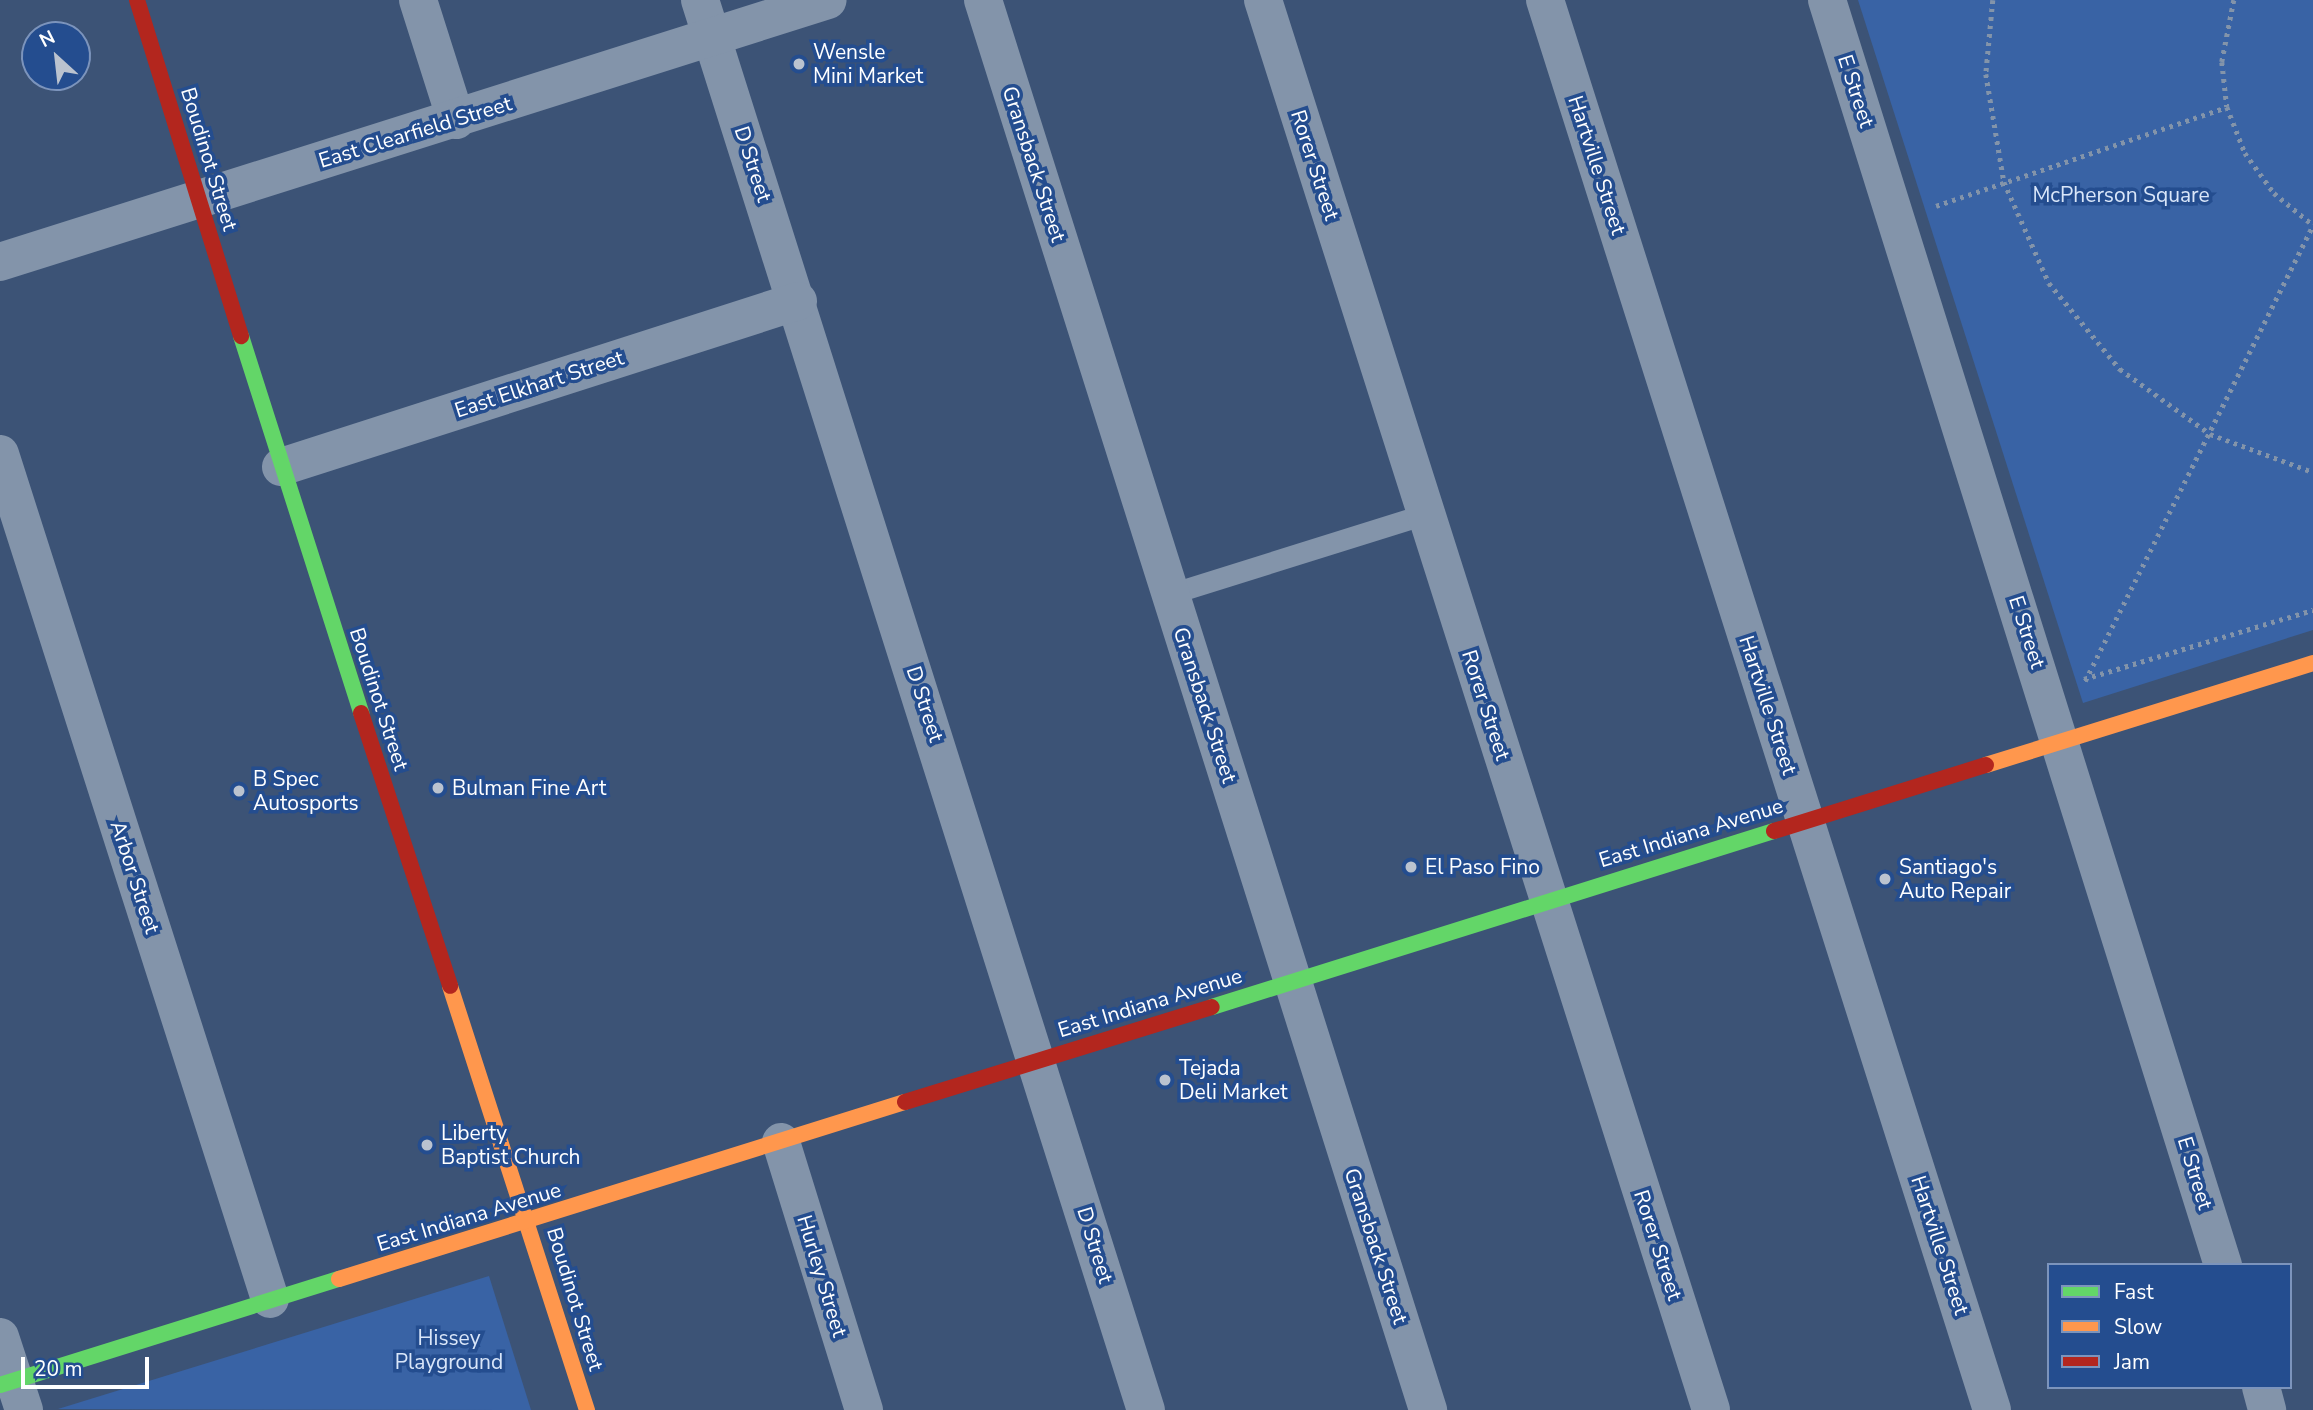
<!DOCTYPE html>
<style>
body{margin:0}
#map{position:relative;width:2313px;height:1410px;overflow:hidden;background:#3c5376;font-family:"Nunito Sans",sans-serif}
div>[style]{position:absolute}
.green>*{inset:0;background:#3963a5}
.path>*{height:4.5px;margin-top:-2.25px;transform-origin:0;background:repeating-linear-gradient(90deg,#8394aa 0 3.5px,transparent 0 8.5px)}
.lane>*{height:21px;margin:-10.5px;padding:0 10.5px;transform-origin:10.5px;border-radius:10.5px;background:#8394aa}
.street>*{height:38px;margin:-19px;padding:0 19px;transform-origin:19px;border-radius:19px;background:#8394aa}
.fast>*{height:16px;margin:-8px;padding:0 8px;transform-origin:8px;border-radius:8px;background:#63d668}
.slow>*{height:16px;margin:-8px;padding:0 8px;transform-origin:8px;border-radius:8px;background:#ff974d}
.jam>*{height:16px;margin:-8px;padding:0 8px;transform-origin:8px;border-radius:8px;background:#b3261e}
.dots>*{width:19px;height:19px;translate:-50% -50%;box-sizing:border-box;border:4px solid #244d8f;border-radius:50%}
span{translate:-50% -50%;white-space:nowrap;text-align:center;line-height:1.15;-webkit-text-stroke:7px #244d8f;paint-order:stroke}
.poi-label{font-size:21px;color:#fff}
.left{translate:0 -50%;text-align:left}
.street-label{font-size:21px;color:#fff}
.park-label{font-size:21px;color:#d9e6f9}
.legend{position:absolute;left:2047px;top:1263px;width:245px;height:126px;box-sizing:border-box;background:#244d8f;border:2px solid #7c94bc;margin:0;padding:9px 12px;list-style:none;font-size:21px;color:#fff}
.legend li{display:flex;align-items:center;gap:14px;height:35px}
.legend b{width:35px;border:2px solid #7c94bc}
.north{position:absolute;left:21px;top:21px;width:70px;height:70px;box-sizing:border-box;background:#244d8f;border:2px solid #7c94bc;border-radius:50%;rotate:333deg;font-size:19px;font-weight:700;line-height:28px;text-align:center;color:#fff}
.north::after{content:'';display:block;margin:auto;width:24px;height:32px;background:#bbc3cf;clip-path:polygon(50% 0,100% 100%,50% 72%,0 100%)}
.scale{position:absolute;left:21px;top:1357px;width:128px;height:32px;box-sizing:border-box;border:4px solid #fff;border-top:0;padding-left:9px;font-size:21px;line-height:24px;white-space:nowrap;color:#fff;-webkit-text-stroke:5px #244d8f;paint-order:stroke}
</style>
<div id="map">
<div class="green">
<div style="clip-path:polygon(1858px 0,2313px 0,2313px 630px,2083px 703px)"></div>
<div style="clip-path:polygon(489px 1276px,531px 1410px,58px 1409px)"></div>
</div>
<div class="path">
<div style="left:1993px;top:0;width:74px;rotate:95.4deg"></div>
<div style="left:1986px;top:74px;width:109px;rotate:80.5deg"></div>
<div style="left:2004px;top:182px;width:111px;rotate:66deg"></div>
<div style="left:2049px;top:283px;width:112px;rotate:50.5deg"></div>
<div style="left:2120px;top:369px;width:111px;rotate:35.8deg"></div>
<div style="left:2210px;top:434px;width:110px;rotate:20.3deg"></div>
<div style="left:2234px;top:0;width:63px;rotate:101deg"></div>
<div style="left:2222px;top:62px;width:45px;rotate:83.7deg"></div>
<div style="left:2227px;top:107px;width:49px;rotate:68.6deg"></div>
<div style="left:2245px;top:153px;width:49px;rotate:54.1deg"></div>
<div style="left:2274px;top:193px;width:50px;rotate:39.4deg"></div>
<div style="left:1936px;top:206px;width:307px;rotate:-18.8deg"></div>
<div style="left:2084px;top:679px;width:239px;rotate:-16.8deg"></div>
<div style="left:2085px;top:681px;width:510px;rotate:-63.43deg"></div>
</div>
<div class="lane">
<div style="left:1170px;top:594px;width:267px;rotate:-17.4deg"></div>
</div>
<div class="street">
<div style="left:418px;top:0;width:126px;rotate:72.4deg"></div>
<div style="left:700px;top:0;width:1479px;rotate:72.45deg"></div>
<div style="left:983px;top:0;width:1479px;rotate:72.48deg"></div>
<div style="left:1263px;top:0;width:1479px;rotate:72.37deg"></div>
<div style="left:1545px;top:0;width:1479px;rotate:72.41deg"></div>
<div style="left:1827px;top:0;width:1326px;rotate:72.62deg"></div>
<div style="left:0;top:262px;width:868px;rotate:-17.56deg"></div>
<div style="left:0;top:454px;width:887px;rotate:72.28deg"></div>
<div style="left:281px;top:467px;width:543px;rotate:-17.8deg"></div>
<div style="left:781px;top:1142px;width:281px;rotate:72.8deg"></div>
<div style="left:0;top:1337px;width:77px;rotate:71.8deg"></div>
<div style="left:2261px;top:1387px;width:24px;rotate:75deg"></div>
</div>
<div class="fast">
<div style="left:241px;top:336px;width:396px;rotate:72.3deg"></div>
<div style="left:1212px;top:1007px;width:589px;rotate:-17.39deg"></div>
<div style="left:0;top:1385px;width:355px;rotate:-17.4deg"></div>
</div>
<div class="slow">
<div style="left:1986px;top:765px;width:343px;rotate:-17.3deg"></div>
<div style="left:450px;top:986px;width:446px;rotate:72.1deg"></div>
<div style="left:339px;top:1279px;width:593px;rotate:-17.37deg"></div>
</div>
<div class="jam">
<div style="left:137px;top:0;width:352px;rotate:72.8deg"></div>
<div style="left:361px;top:713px;width:287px;rotate:71.9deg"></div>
<div style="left:1774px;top:831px;width:222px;rotate:-17.3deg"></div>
<div style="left:905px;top:1102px;width:321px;rotate:-17.2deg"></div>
</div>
<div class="dots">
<div style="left:799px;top:64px;background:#bbc3cf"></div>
<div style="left:438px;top:788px;background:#bbc3cf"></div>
<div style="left:239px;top:791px;background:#bbc3cf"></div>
<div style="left:1411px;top:867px;background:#bbc3cf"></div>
<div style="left:1885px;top:879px;background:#bbc3cf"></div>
<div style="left:1165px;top:1080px;background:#bbc3cf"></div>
<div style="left:427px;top:1145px;background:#bbc3cf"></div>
</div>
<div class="poi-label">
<span class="left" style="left:813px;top:64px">Wensle<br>Mini Market</span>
<span class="left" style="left:253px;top:791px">B Spec<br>Autosports</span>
<span class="left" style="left:452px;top:788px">Bulman Fine Art</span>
<span class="left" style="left:1425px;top:867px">El Paso Fino</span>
<span class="left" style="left:1899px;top:879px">Santiago's<br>Auto Repair</span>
<span class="left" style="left:1179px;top:1080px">Tejada<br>Deli Market</span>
<span class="left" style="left:441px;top:1145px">Liberty<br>Baptist Church</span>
</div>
<div class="street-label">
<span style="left:1856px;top:91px;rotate:72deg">E Street</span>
<span style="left:415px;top:132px;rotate:-17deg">East Clearfield Street</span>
<span style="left:209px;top:159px;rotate:73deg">Boudinot Street</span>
<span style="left:753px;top:164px;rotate:72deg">D Street</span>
<span style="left:1034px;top:164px;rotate:72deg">Gransback Street</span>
<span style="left:1315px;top:165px;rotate:72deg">Rorer Street</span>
<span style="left:1597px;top:165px;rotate:72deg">Hartville Street</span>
<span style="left:539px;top:384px;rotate:-18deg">East Elkhart Street</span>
<span style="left:2027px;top:632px;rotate:72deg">E Street</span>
<span style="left:379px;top:699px;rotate:72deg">Boudinot Street</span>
<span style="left:925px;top:704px;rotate:72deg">D Street</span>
<span style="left:1205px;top:705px;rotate:72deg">Gransback Street</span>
<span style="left:1486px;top:705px;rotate:72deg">Rorer Street</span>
<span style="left:1768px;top:705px;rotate:72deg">Hartville Street</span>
<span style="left:1691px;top:833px;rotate:-17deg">East Indiana Avenue</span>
<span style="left:135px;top:877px;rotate:72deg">Arbor Street</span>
<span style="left:1150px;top:1003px;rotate:-17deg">East Indiana Avenue</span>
<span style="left:2195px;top:1173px;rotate:73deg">E Street</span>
<span style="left:469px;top:1217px;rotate:-17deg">East Indiana Avenue</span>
<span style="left:1095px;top:1245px;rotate:73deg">D Street</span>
<span style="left:1658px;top:1245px;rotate:72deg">Rorer Street</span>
<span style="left:1940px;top:1245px;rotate:72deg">Hartville Street</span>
<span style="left:1376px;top:1246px;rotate:72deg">Gransback Street</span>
<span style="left:822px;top:1276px;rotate:73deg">Hurley Street</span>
<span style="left:575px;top:1299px;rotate:73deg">Boudinot Street</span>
</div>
<div class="park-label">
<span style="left:2121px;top:195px">McPherson Square</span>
<span style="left:449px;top:1350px">Hissey<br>Playground</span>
</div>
<ul class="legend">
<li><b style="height:9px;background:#63d668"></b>Fast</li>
<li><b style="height:9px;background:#ff974d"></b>Slow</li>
<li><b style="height:9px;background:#b3261e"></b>Jam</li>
</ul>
<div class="north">N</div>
<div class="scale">20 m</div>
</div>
